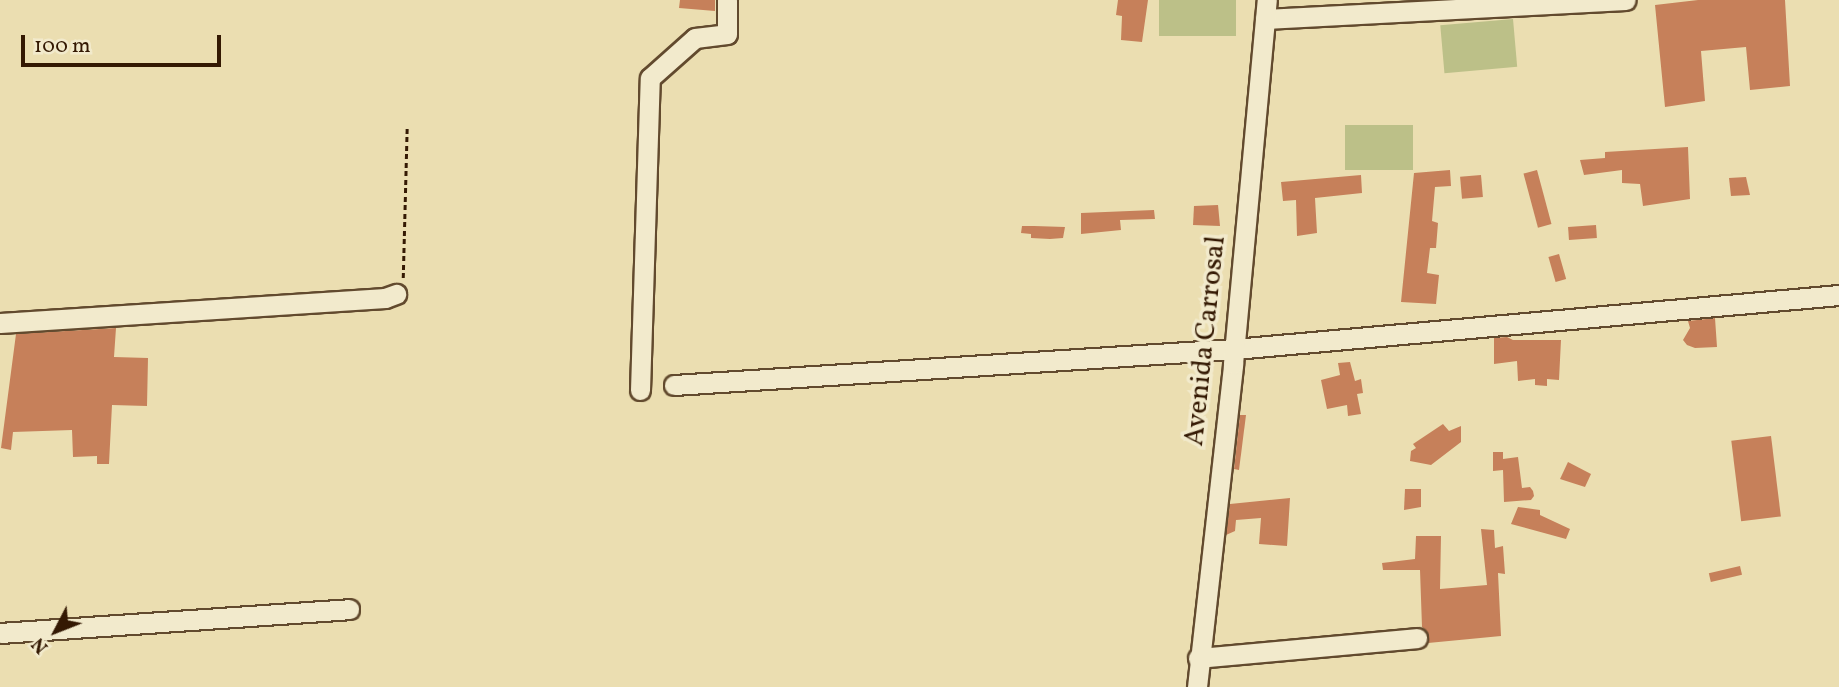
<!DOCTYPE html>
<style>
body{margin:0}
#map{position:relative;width:1839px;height:687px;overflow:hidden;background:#ebdeb1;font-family:Vollkorn,serif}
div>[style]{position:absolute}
.green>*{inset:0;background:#bcc088;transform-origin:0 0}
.building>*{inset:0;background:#c6805a;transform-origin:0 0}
.path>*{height:2.5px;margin-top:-1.25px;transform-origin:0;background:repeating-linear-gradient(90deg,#341903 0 5px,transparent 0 8.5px)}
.roads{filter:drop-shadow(2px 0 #624a2e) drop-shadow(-2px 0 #624a2e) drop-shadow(0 2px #624a2e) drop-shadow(0 -2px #624a2e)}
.minor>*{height:19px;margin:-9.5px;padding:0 9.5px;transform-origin:9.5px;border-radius:9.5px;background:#f2eacc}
span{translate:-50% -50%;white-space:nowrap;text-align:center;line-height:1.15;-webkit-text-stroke:7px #f2eacc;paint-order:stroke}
.street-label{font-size:28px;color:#341903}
.north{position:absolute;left:21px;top:596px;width:70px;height:70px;-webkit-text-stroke:5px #f2eacc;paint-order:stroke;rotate:228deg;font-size:19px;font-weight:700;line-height:28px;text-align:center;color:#341903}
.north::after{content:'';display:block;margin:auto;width:24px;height:32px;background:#341903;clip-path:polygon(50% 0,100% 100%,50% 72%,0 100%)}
.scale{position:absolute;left:21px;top:35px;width:200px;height:32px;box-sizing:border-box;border:4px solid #341903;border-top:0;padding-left:9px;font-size:21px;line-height:24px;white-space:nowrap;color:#341903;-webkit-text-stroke:5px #f2eacc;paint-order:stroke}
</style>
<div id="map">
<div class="green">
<div style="left:1159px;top:0;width:77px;height:36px"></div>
<div style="left:1513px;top:19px;width:48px;height:73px;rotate:85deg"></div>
<div style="left:1413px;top:125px;width:45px;height:68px;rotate:90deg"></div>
</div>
<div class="building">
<div style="clip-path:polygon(680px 0,715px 0,715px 11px,679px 8px)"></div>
<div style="clip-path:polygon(1118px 0,1148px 0,1142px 42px,1121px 40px,1122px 16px,1116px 15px)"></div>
<div style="clip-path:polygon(1698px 0,1785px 0,1790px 86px,1750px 90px,1746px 47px,1701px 51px,1705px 101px,1665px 107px,1655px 5px)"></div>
<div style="clip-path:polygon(1688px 147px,1690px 199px,1643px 206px,1640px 184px,1622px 183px,1622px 170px,1584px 175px,1580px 160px,1605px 158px,1605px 152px)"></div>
<div style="clip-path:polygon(1450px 170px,1451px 186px,1435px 187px,1432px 221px,1438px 223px,1436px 248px,1430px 248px,1427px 273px,1439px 275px,1436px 304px,1401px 302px,1414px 173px)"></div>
<div style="left:1537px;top:170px;width:56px;height:14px;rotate:75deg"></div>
<div style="clip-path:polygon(1361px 175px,1362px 193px,1315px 198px,1317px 233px,1297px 236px,1296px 200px,1283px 201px,1281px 182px)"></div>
<div style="left:1481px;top:175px;width:22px;height:21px;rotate:85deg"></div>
<div style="clip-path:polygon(1746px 177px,1750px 195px,1731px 196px,1729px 178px)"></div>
<div style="clip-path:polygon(1218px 205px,1220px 226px,1193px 225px,1194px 206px)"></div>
<div style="clip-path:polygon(1154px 210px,1155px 219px,1120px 220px,1121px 230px,1081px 234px,1081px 213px)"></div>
<div style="left:1596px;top:225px;width:13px;height:28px;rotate:86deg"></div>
<div style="clip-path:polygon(1022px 226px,1034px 226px,1065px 227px,1063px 238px,1050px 239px,1031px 238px,1031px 234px,1021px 233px)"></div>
<div style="left:1559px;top:254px;width:26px;height:11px;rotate:74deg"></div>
<div style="clip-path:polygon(1715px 318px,1717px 347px,1695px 348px,1687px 345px,1683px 340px,1690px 328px,1688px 321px)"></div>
<div style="clip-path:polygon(116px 328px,114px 357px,148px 358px,147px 406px,112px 405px,109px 464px,97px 464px,97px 456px,73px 457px,72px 430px,13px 432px,11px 450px,1px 448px,16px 334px)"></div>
<div style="clip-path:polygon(1507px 337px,1513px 340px,1561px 340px,1559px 380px,1547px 379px,1547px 386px,1535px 385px,1535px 379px,1518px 381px,1517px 361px,1494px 364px,1494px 338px)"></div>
<div style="clip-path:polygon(1350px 362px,1355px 381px,1361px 379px,1363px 393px,1357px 394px,1361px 414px,1348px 416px,1347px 405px,1327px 409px,1321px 380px,1340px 375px,1338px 363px)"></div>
<div style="clip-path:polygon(1240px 415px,1246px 415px,1239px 470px,1234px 469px)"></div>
<div style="clip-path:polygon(1443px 424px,1449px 431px,1461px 426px,1461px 442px,1431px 465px,1410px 461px,1411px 451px,1416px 448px,1413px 444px)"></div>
<div style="left:1771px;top:436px;width:81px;height:40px;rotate:83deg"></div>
<div style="clip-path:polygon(1493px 452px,1503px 452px,1503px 459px,1518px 457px,1522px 488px,1530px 487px,1533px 491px,1534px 496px,1531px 500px,1504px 502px,1503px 470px,1493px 471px)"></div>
<div style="clip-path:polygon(1568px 462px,1591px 474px,1585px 487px,1560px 479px)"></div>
<div style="clip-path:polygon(1405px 489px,1421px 489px,1421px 507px,1404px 510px)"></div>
<div style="clip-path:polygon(1290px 498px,1287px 546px,1259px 544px,1261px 518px,1236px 520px,1235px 531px,1226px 535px,1230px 504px)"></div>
<div style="clip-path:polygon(1518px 507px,1540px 510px,1540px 515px,1570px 529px,1566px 539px,1511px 524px)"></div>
<div style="clip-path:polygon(1481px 529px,1494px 530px,1495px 548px,1503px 546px,1505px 574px,1498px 573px,1501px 636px,1428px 643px,1427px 632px,1422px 627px,1420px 570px,1383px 570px,1382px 563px,1415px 559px,1416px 536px,1441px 536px,1440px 589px,1487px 585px)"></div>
<div style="left:1740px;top:566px;width:9px;height:32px;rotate:77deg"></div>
</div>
<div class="path">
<div style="left:403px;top:278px;width:150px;rotate:-88.5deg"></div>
</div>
<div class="roads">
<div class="minor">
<div style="left:1265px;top:19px;width:361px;rotate:-3deg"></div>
<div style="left:0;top:323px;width:386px;rotate:-3.7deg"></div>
<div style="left:385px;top:298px;width:12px;rotate:-20deg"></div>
<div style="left:674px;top:385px;width:561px;rotate:-3.68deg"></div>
<div style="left:1234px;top:349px;width:607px;rotate:-5.1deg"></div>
<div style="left:640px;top:390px;width:312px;rotate:-88.2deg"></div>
<div style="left:650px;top:78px;width:60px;rotate:-41.6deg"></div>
<div style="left:695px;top:38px;width:32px;rotate:-7deg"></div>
<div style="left:727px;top:34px;width:34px;rotate:-90deg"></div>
<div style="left:0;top:633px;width:350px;rotate:-3.9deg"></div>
<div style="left:1198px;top:658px;width:220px;rotate:-5.2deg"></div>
<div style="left:1197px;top:687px;width:325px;rotate:-83.6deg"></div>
<div style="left:1233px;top:364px;width:366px;rotate:-84.7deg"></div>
</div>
</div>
<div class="street-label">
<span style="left:1206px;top:341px;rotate:-84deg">Avenida Carrosal</span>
</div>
<div class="north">N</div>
<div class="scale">100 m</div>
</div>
